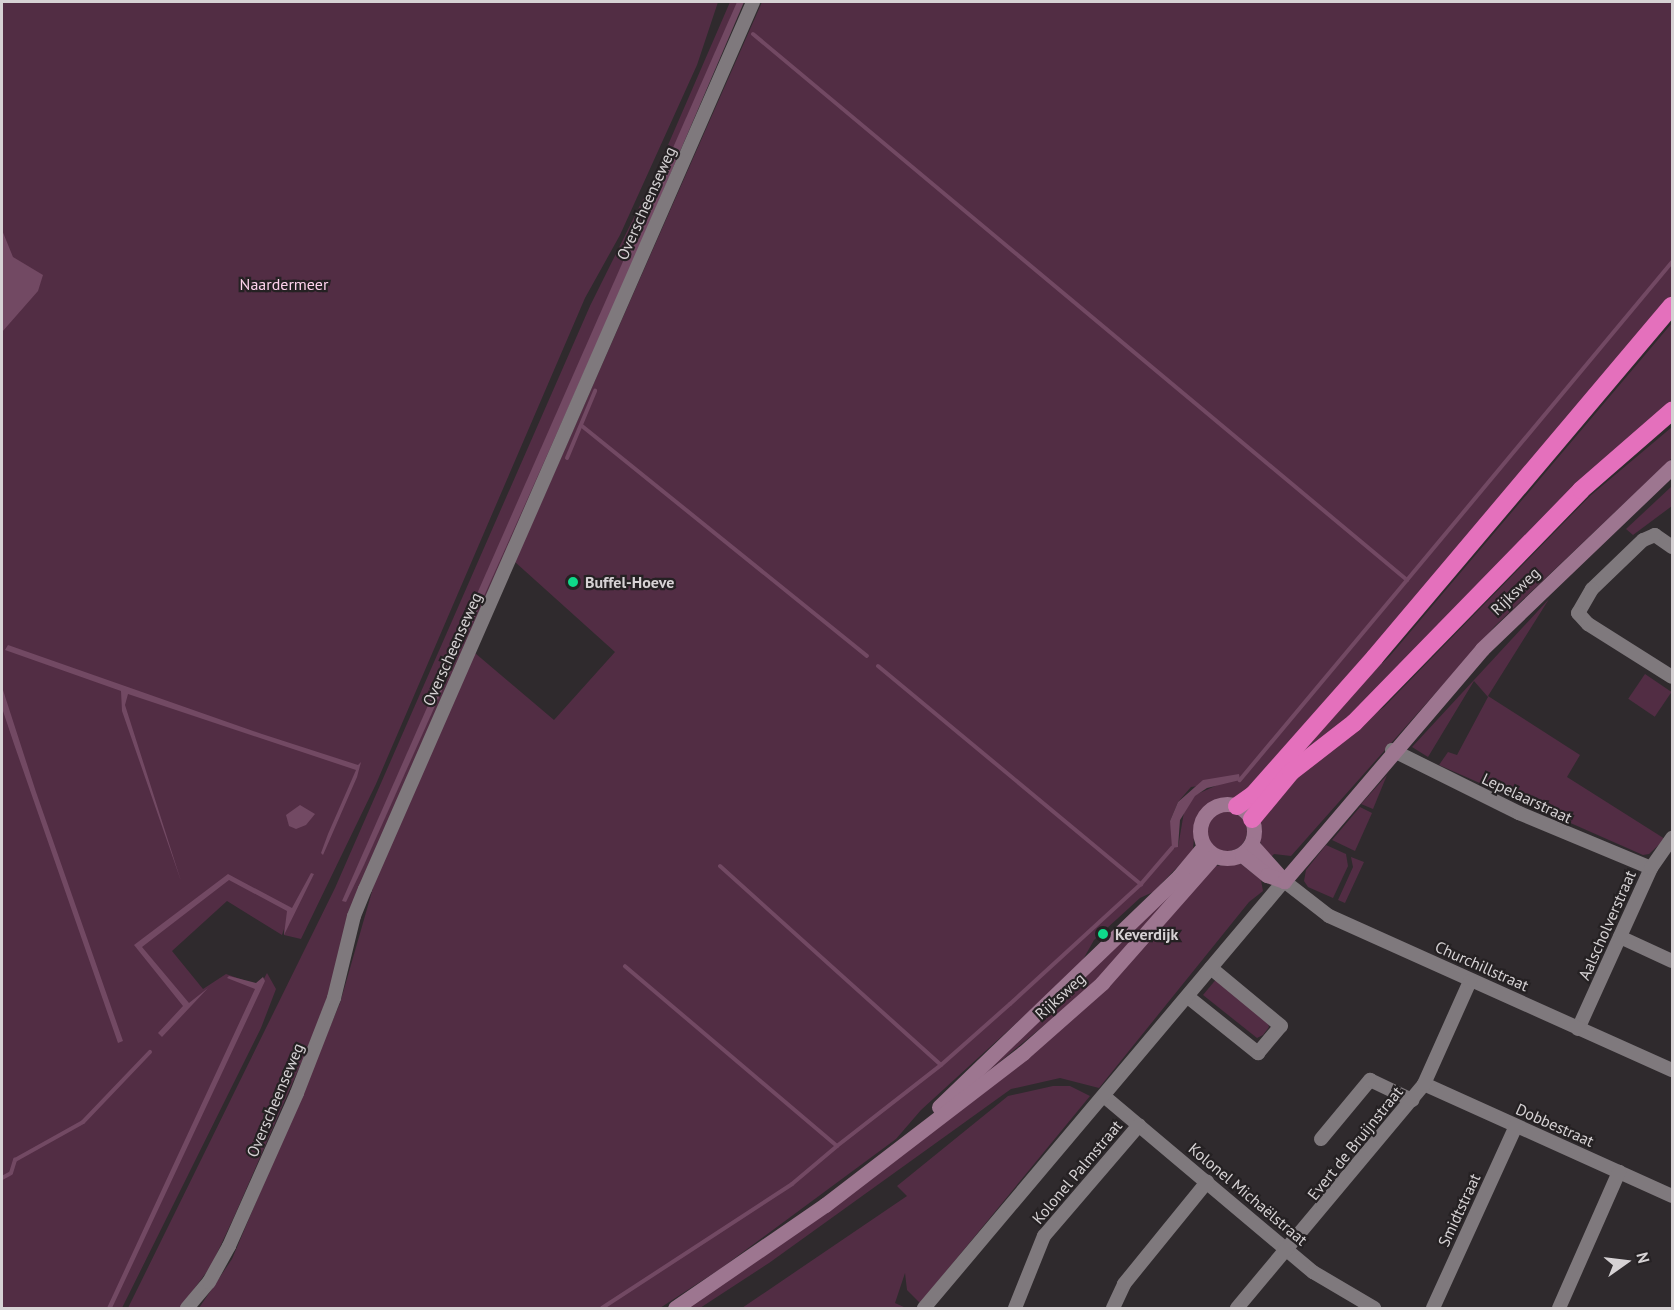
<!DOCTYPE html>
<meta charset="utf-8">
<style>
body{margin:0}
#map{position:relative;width:1674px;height:1310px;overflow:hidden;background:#2f2a2d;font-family:"PT Sans",sans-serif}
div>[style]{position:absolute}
.green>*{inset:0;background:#522d44;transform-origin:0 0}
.round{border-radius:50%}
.water>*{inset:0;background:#724963}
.stream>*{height:4px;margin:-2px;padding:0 2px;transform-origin:2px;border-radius:2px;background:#724963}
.minor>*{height:14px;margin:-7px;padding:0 7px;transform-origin:7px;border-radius:7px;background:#7f797d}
.secondary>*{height:15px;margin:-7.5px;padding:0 7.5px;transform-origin:7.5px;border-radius:7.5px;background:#9d7690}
.secondary>.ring{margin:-7.5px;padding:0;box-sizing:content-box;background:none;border:15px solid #9d7690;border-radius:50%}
.motorway>*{height:18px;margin:-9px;padding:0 9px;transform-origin:9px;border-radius:9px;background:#e470bc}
.dots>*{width:16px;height:16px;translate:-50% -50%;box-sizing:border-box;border:3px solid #252123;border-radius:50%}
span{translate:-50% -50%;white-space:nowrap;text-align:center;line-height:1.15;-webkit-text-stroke:4.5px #252123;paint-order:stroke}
.street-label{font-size:16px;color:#d6d2d4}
.park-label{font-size:16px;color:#fcd1eb}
.poi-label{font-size:16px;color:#d6d2d4;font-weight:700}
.left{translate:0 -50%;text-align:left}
.frame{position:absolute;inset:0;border:3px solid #d6d2d4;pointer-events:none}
.north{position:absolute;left:1596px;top:1232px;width:60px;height:60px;-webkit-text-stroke:4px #252123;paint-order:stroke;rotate:76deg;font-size:16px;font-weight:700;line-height:24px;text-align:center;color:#d6d2d4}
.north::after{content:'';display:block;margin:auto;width:21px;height:27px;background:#d6d2d4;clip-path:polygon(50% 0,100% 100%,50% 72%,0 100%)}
</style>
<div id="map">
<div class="green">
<div style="clip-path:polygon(2px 2px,718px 2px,697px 65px,620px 235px,585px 298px,376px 784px,301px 939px,284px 935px,284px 929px,282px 935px,227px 901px,172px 951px,203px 989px,226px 974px,260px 986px,267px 973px,276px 989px,261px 1028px,122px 1308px,2px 1308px)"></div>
<div style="clip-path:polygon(730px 2px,738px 2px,628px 282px,422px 750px,331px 995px,234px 1217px,211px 1266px,180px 1308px,128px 1308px,335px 888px,590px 306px,655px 175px)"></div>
<div style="clip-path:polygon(evenodd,762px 2px,1672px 2px,1672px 299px,1526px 476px,1238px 799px,1217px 800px,1201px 811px,1195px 823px,1193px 851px,1153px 892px,1140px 898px,1094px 940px,1080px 965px,921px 1110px,896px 1139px,720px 1269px,660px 1308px,199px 1308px,232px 1259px,340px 1003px,375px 881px,475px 653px,554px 720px,615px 652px,515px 562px,762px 2px,1222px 783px,1195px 795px,1185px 806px,1178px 847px,1170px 821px,1178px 802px,1191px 787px,1222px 783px)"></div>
<div style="clip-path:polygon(1672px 323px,1672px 406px,1365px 705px,1250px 802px,1341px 701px,1389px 657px)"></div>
<div style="clip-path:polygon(1672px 427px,1672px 458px,1495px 626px,1291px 856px,1274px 854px,1270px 858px,1260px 842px,1259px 821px,1305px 764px,1384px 707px,1590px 496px)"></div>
<div style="clip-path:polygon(1672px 486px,1672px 506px,1633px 535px,1626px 529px)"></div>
<div style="clip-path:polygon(1549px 599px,1488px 696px,1580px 755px,1567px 777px,1665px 839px,1649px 854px,1643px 855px,1439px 765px,1448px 752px,1457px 755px,1488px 697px,1474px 681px,1428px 757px,1412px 747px)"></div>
<div style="left:1645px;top:674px;width:32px;height:30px;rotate:34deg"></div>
<div style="clip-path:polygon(1387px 775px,1373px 809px,1361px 804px)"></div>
<div style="clip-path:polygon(1360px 807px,1372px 813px,1355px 851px,1332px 840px)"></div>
<div class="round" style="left:1207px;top:811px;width:40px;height:40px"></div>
<div style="clip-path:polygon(1326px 845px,1346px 854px,1348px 866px,1333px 898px,1308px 887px,1304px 881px,1306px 870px)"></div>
<div style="clip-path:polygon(1351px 857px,1364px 862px,1345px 903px,1338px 900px,1353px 867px)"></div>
<div style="clip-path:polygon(1241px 864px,1261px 880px,1263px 891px,1249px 902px,1099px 1088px,1060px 1078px,1011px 1089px,769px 1263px,700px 1308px,681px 1308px,1012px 1068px,1213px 866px)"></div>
<div style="clip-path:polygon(1183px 885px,1094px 984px,939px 1112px,1163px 895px)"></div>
<div style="clip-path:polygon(1218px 977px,1267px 1019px,1269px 1027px,1263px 1035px,1257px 1038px,1203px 995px)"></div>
<div style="clip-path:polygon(1053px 1086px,1070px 1086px,1090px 1096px,920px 1303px,907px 1290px,905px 1273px,895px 1303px,906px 1308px,742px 1308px,907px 1196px,897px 1186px,1008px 1096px)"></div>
</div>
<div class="water">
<div style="clip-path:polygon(737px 2px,744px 2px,619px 294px,364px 865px,346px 902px,342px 901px)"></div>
<div style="clip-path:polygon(2px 230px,13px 257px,43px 275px,38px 291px,2px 332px)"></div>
<div style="clip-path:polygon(8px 645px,262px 734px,358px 765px,361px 762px,357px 777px,323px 855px,321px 853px,328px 834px,356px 770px,128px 694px,125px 705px,181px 881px,122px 711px,121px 691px,5px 650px)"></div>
<div style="clip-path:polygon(2px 687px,36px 792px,123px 1041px,118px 1043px,14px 744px,2px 708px)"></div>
<div style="clip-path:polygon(1239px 774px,1240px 780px,1207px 788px,1195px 796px,1180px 820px,1178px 847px,1172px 848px,1170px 821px,1178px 802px,1203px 780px)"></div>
<div style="clip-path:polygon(300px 805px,315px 814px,306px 825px,296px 829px,289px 826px,286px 815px)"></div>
<div style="clip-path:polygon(311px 873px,314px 874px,284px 935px,287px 911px,229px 880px,142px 947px,189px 1003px,208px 988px,162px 1037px,158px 1033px,183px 1006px,134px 945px,228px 874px,292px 908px)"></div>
<div style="clip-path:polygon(229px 976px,256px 983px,263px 977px,265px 981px,112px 1308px,107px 1308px,255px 989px,227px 978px)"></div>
</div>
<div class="stream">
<div style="left:753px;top:34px;width:852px;rotate:39.86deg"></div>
<div style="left:1407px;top:580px;width:261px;rotate:129.9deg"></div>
<div style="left:582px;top:426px;width:366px;rotate:38.9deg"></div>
<div style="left:567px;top:458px;width:73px;rotate:-67.3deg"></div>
<div style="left:1407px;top:580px;width:414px;rotate:-50.2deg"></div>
<div style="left:878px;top:666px;width:342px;rotate:39.7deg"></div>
<div style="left:720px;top:866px;width:297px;rotate:42deg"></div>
<div style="left:837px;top:1146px;width:132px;rotate:-37.9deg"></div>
<div style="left:941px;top:1065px;width:92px;rotate:-41.5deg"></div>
<div style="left:1010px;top:1004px;width:178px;rotate:-42.5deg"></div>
<div style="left:1141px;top:884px;width:48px;rotate:-49.3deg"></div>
<div style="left:2px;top:1178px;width:10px;rotate:-29deg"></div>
<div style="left:11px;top:1173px;width:14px;rotate:-73deg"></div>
<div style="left:15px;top:1160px;width:78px;rotate:-29.2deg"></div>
<div style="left:83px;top:1122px;width:97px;rotate:-46.3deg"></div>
<div style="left:602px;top:1308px;width:227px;rotate:-33.1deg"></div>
<div style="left:792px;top:1184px;width:59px;rotate:-40.2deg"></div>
<div style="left:837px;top:1146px;width:278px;rotate:-139.7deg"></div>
</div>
<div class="minor">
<div style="left:1672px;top:547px;width:21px;rotate:-145deg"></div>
<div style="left:1655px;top:535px;width:13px;rotate:157deg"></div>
<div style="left:1643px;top:540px;width:71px;rotate:136.1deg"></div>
<div style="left:1592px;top:589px;width:28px;rotate:120deg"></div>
<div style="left:1578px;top:613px;width:15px;rotate:48deg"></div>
<div style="left:1588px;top:624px;width:99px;rotate:32.2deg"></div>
<div style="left:1392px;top:750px;width:142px;rotate:26.4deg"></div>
<div style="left:1519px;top:813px;width:143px;rotate:22.6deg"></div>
<div style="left:1620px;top:937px;width:57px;rotate:24.8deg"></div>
<div style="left:1188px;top:997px;width:90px;rotate:38.7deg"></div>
<div style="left:1258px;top:1053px;width:35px;rotate:-50deg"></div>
<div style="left:1281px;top:1026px;width:91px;rotate:-140.4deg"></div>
<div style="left:1578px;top:1029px;width:177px;rotate:-65.6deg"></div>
<div style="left:1651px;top:868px;width:37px;rotate:-55deg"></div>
<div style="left:1424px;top:1084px;width:272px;rotate:24.3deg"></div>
<div style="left:1105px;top:1097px;width:272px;rotate:40.1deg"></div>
<div style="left:1313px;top:1272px;width:71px;rotate:30.5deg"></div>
<div style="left:1321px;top:1139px;width:77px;rotate:-50.3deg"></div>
<div style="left:1370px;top:1080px;width:47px;rotate:25.5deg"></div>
<div style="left:187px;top:1308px;width:34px;rotate:-50deg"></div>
<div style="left:209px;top:1282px;width:41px;rotate:-60.9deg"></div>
<div style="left:229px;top:1246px;width:167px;rotate:-66deg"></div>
<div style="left:297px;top:1093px;width:102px;rotate:-68.7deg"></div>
<div style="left:334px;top:998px;width:84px;rotate:-76.3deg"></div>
<div style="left:354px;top:916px;width:29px;rotate:-68deg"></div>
<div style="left:365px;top:889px;width:968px;rotate:-66.37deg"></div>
<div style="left:924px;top:1308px;width:559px;rotate:-49.87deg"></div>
<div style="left:1284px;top:881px;width:57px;rotate:37.9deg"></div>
<div style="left:1329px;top:916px;width:376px;rotate:24.2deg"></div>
<div style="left:1015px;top:1308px;width:78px;rotate:-68.1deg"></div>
<div style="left:1044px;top:1236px;width:146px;rotate:-49.4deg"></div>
<div style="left:1113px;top:1308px;width:26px;rotate:-65deg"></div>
<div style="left:1124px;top:1284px;width:132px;rotate:-50.9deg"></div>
<div style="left:1237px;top:1308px;width:292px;rotate:-50.1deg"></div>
<div style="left:1424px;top:1084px;width:113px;rotate:-65.9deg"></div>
<div style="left:1433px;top:1308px;width:200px;rotate:-65.5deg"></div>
<div style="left:1559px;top:1308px;width:149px;rotate:-66.2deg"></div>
</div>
<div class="secondary">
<div class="ring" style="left:1200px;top:804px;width:39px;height:39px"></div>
<div style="left:1251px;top:844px;width:50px;rotate:48.3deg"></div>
<div style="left:1242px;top:855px;width:32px;rotate:39deg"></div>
<div style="left:1267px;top:875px;width:18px;rotate:19deg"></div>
<div style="left:1284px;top:881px;width:305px;rotate:-49.5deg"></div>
<div style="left:1482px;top:649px;width:263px;rotate:-43.8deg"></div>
<div style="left:939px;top:1107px;width:333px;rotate:-43.9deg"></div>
<div style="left:1179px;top:876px;width:39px;rotate:-50deg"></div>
<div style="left:675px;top:1308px;width:182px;rotate:-34.5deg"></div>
<div style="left:825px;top:1205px;width:250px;rotate:-37.5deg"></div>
<div style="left:1023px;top:1053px;width:106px;rotate:-41.5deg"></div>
<div style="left:1102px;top:983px;width:169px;rotate:-48.6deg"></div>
</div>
<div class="motorway">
<div style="left:1237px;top:806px;width:19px;rotate:-35deg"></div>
<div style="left:1253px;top:795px;width:184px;rotate:-48.5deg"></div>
<div style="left:1375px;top:657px;width:460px;rotate:-49.8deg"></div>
<div style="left:1252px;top:819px;width:61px;rotate:-50.3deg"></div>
<div style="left:1291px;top:772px;width:80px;rotate:-37.9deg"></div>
<div style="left:1354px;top:723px;width:325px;rotate:-45.7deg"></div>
<div style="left:1581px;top:490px;width:121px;rotate:-41deg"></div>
</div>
<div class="dots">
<div style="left:573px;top:582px;background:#0fd98a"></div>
<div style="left:1103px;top:934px;background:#0fd98a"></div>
</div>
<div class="street-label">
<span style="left:646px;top:203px;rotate:-66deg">Overscheenseweg</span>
<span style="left:1515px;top:591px;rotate:-44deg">Rijksweg</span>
<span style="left:452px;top:649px;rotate:-66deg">Overscheenseweg</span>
<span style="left:1527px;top:798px;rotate:25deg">Lepelaarstraat</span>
<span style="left:1607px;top:925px;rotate:-66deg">Aalscholverstraat</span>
<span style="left:1482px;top:966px;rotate:24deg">Churchillstraat</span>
<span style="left:1060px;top:996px;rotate:-42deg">Rijksweg</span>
<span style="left:275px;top:1100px;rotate:-67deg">Overscheenseweg</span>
<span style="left:1555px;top:1125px;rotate:24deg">Dobbestraat</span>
<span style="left:1355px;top:1143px;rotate:-51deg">Evert de Bruijnstraat</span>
<span style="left:1077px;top:1172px;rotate:-50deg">Kolonel Palmstraat</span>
<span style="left:1248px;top:1194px;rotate:40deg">Kolonel Michaëlstraat</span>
<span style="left:1459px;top:1210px;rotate:-65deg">Smidtstraat</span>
</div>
<div class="park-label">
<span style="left:284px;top:284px">Naardermeer</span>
</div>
<div class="poi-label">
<span class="left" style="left:585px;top:582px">Buffel-Hoeve</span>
<span class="left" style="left:1115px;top:934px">Keverdijk</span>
</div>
<div class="frame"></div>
<div class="north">N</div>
</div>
